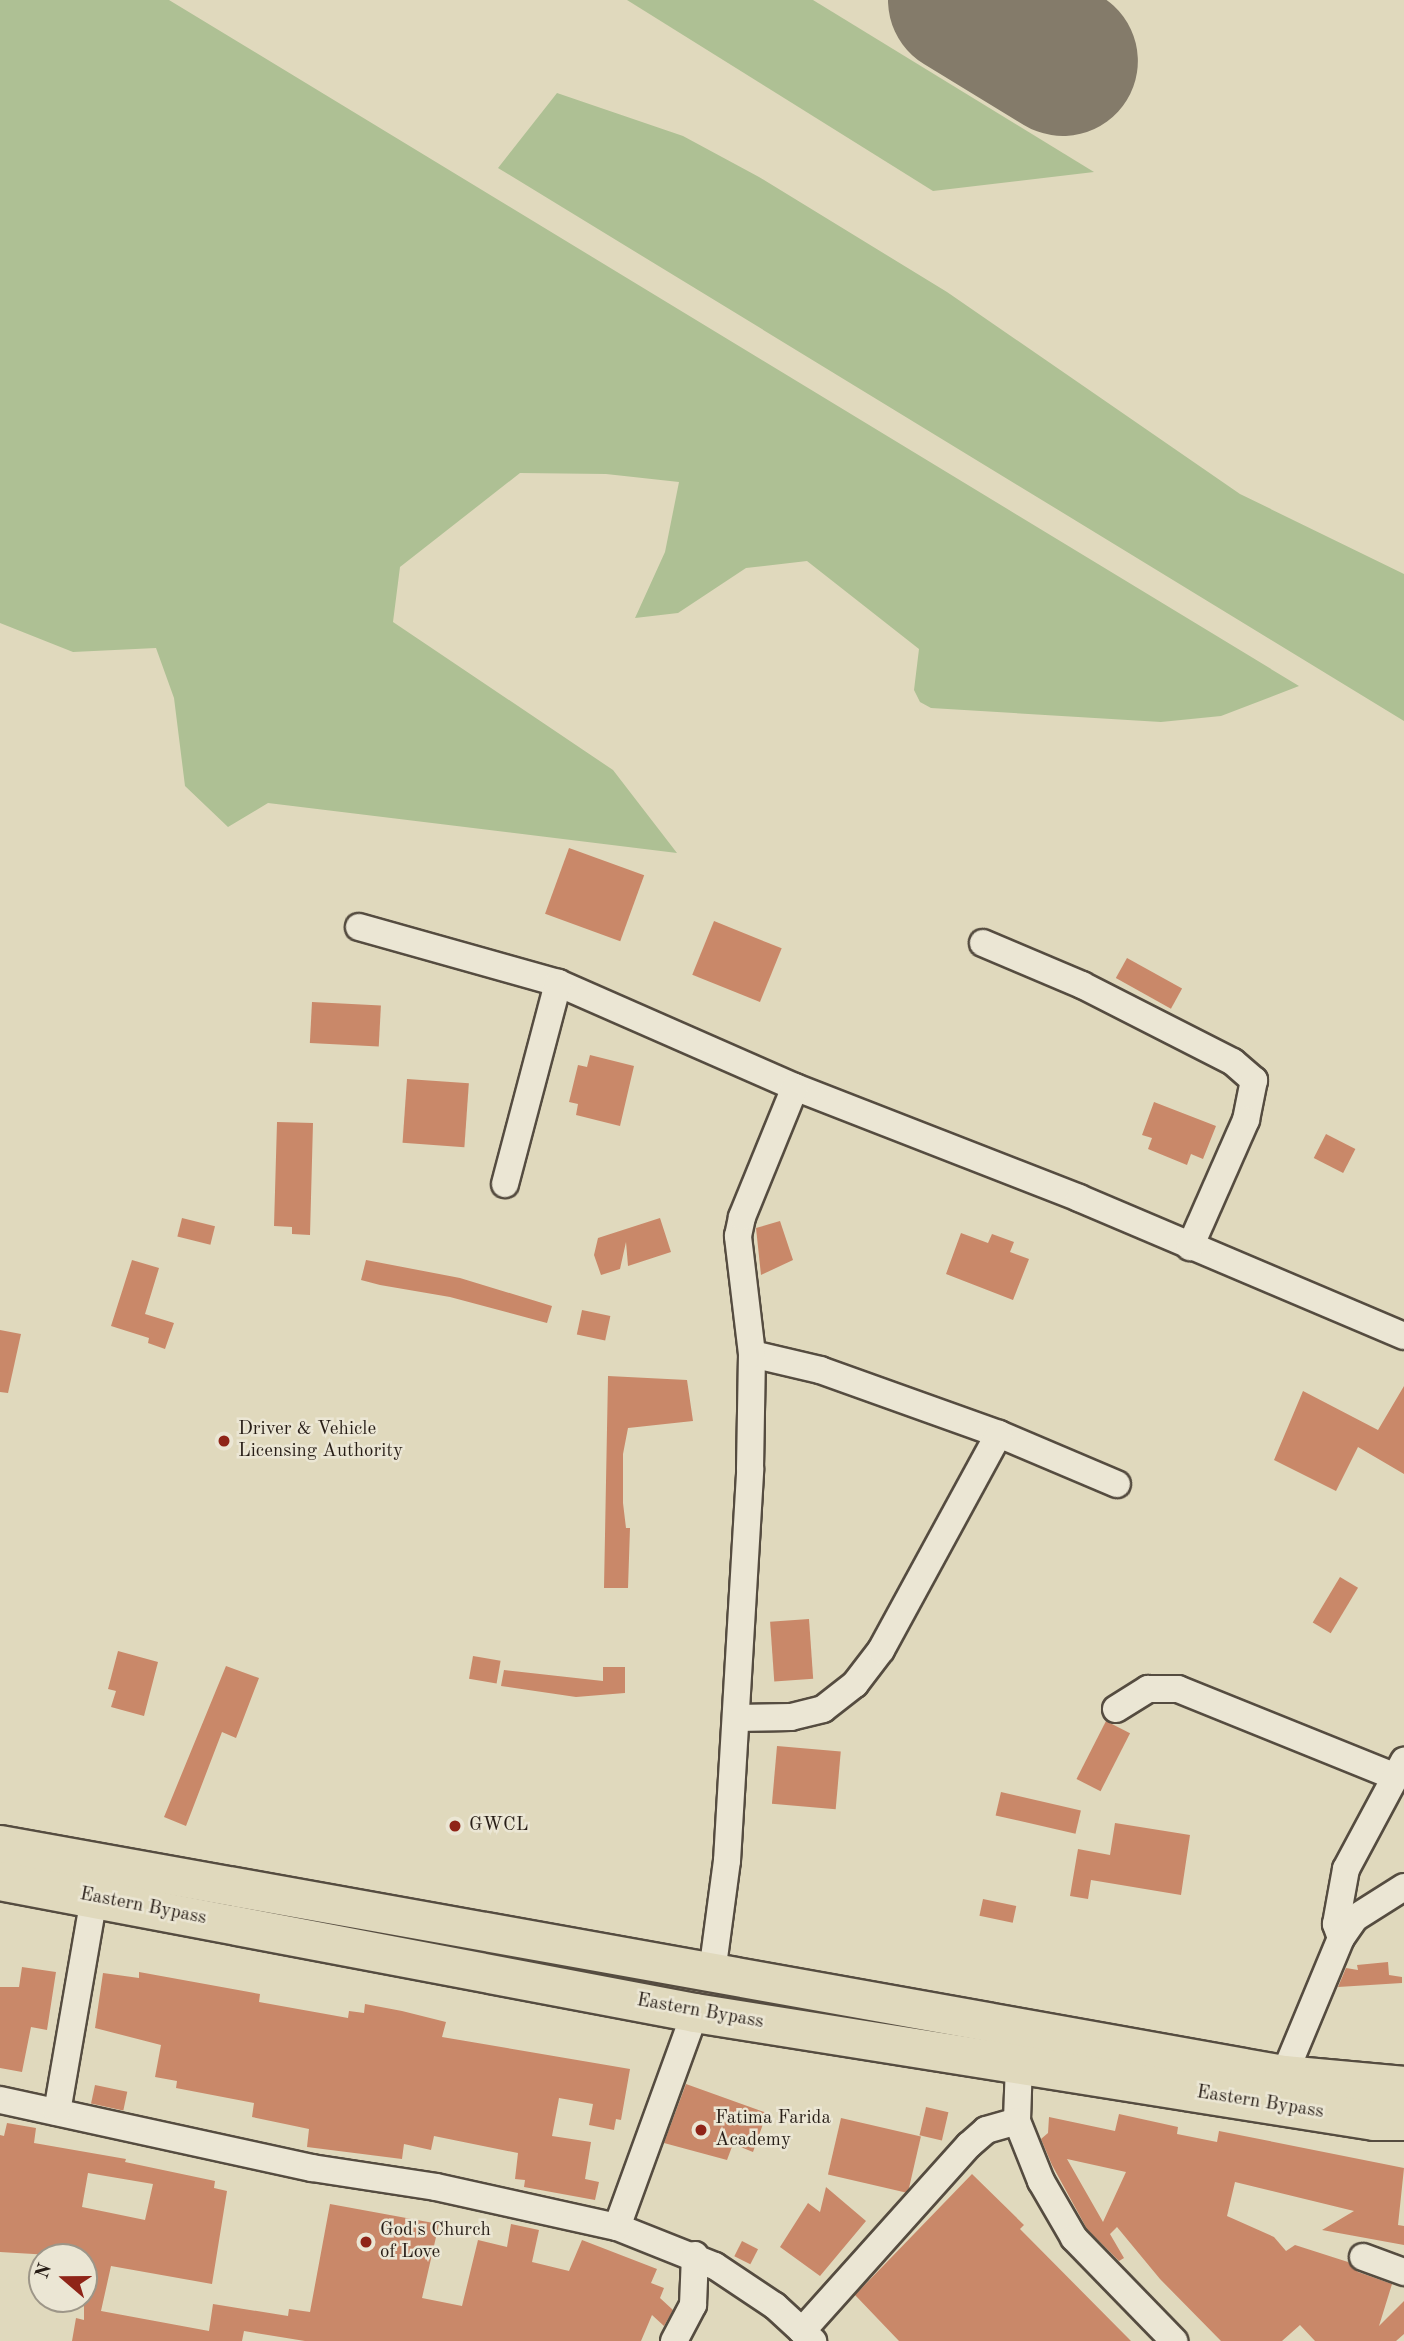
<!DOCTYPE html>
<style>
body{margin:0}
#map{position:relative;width:1404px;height:2341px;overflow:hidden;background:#e0d9bd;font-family:"Old Standard TT",serif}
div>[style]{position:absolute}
.green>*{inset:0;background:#aec094}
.runway>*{height:150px;margin:-75px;padding:0 75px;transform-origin:75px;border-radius:75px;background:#847b6a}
.building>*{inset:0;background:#c98869;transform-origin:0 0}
.roads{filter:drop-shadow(2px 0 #554c40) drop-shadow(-2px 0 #554c40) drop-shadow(0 2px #554c40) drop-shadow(0 -2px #554c40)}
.street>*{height:26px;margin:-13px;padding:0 13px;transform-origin:13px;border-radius:13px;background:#ebe6d4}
.highway>*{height:38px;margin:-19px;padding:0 19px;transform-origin:19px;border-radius:19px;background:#e0d9bd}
.dots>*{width:19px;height:19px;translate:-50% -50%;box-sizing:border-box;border:4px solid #ebe6d4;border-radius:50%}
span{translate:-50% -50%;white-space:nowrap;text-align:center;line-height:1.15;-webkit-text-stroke:5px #ebe6d4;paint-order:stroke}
.poi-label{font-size:19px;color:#271d16}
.left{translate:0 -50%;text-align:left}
.street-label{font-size:19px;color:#271d16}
.north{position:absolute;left:28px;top:2243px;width:70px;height:70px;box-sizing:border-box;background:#ebe6d4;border:2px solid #9d9688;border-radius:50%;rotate:290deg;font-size:19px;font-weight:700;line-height:28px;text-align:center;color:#271d16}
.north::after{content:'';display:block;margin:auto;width:24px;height:32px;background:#8f2418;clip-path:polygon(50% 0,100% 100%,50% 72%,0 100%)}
</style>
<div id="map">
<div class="green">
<div style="clip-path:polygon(0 0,169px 0,1299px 686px,1221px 716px,1161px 722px,931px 708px,920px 702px,914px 690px,919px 649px,807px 561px,746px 568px,678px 613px,635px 618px,665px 552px,679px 482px,606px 474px,520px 473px,400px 567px,393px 622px,613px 770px,677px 853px,268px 803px,228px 827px,185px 786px,174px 698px,156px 648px,73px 652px,0 623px)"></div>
<div style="clip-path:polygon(627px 0,813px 0,1094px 172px,933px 191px)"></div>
<div style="clip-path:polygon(557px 93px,683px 136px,759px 177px,947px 292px,1240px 494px,1404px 574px,1404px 721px,498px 168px)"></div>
</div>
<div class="runway">
<div style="left:963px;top:0;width:117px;rotate:31.4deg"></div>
</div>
<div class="building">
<div style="left:569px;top:848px;width:80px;height:70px;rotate:20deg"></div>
<div style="left:714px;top:921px;width:73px;height:58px;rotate:22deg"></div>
<div style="left:1127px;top:958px;width:63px;height:23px;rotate:29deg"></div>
<div style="left:312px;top:1002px;width:69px;height:41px;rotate:3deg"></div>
<div style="clip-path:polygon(590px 1055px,634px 1066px,620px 1126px,576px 1115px,578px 1104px,569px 1102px,578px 1065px,587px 1067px)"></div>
<div style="left:407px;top:1079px;width:62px;height:64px;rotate:4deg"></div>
<div style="clip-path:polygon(1154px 1102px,1216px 1126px,1203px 1159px,1191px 1154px,1187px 1165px,1148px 1149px,1152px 1138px,1142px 1135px)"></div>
<div style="clip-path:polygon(277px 1122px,313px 1123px,310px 1235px,292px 1234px,292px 1227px,274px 1226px)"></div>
<div style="left:1326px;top:1134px;width:33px;height:27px;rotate:27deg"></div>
<div style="left:182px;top:1218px;width:34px;height:19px;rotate:14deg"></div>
<div style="clip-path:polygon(660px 1218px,671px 1252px,628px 1266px,626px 1242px,620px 1269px,601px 1275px,594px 1255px,598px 1238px)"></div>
<div style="clip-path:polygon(780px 1221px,793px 1260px,761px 1275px,756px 1228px)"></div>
<div style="clip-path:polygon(961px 1233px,988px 1243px,992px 1234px,1014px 1242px,1010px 1252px,1029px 1259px,1013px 1300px,946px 1274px)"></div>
<div style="clip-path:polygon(132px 1260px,159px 1268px,145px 1314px,174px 1323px,165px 1349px,148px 1343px,149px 1338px,111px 1326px)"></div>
<div style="clip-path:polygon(366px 1260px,460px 1278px,552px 1306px,547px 1323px,450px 1297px,380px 1285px,361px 1280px)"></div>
<div style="left:582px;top:1310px;width:29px;height:25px;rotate:12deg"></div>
<div style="clip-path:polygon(0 1330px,21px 1334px,8px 1393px,0 1392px)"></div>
<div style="clip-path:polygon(608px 1376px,687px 1380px,693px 1421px,628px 1428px,623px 1454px,623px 1503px,626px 1528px,630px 1528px,628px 1588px,604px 1588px)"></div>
<div style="clip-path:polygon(1404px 1386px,1404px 1474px,1358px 1447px,1336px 1491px,1274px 1460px,1303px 1391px,1378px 1430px)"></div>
<div style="left:1340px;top:1577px;width:21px;height:53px;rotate:31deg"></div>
<div style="left:809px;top:1619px;width:60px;height:39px;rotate:86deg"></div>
<div style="clip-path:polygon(118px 1651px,158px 1662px,144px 1716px,111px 1707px,116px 1691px,108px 1689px)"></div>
<div style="left:473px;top:1656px;width:28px;height:23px;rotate:10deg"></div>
<div style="clip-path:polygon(226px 1666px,259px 1678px,236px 1738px,222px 1732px,186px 1826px,164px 1817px)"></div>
<div style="clip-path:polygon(603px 1667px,625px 1667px,625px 1693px,576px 1697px,501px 1686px,504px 1670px,603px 1681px)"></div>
<div style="left:1106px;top:1721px;width:27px;height:65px;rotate:27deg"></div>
<div style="left:777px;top:1746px;width:64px;height:58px;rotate:5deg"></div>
<div style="left:1001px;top:1792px;width:82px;height:24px;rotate:13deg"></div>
<div style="clip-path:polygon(1115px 1823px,1190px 1835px,1181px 1895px,1091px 1880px,1088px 1899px,1070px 1896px,1078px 1849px,1110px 1855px)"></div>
<div style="left:983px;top:1899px;width:34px;height:17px;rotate:12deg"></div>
<div style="clip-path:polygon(1388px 1962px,1389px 1975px,1402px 1977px,1402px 1983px,1338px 1987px,1346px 1968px,1358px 1970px,1357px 1965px)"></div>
<div style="clip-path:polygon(22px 1967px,56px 1972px,47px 2030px,31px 2027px,22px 2072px,0 2068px,0 1987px,19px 1987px)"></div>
<div style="clip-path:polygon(139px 1972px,260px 1994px,259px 2002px,348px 2018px,349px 2011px,364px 2013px,365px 2004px,402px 2011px,446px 2022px,442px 2037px,630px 2069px,621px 2120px,616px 2119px,614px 2130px,589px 2125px,593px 2104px,559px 2098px,552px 2136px,591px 2142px,585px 2179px,599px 2182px,595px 2200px,524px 2187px,525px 2180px,515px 2179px,518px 2153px,434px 2136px,431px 2150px,404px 2144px,402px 2159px,307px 2147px,309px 2129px,252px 2117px,254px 2103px,176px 2088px,177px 2081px,155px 2077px,161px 2045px,95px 2028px,103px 1973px,139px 1978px)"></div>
<div style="clip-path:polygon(686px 2084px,767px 2113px,753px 2152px,733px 2144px,727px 2160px,664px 2143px)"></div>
<div style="left:95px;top:2085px;width:33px;height:19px;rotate:12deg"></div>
<div style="left:926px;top:2107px;width:23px;height:29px;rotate:13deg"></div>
<div style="clip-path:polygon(evenodd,1119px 2114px,1178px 2127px,1177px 2134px,1217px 2142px,1219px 2131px,1404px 2168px,1398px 2225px,1404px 2226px,1404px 2245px,1322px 2230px,1354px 2211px,1235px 2182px,1227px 2216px,1274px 2237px,1286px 2251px,1295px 2245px,1348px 2262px,1358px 2272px,1392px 2284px,1379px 2326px,1404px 2301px,1404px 2334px,1396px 2341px,1315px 2341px,1300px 2325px,1282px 2341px,1221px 2341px,1160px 2279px,1117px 2227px,1110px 2234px,1124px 2258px,1119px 2261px,1087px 2229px,1052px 2165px,1041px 2139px,1048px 2133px,1049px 2117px,1115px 2131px,1119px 2114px,1067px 2159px,1126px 2172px,1103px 2222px,1067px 2159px)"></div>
<div style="left:841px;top:2118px;width:82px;height:58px;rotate:13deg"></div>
<div style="clip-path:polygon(evenodd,7px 2123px,36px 2128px,34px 2143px,126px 2159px,125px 2162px,215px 2181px,214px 2188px,227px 2191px,212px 2284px,111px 2266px,101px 2311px,209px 2331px,213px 2304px,288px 2316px,289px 2309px,310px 2312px,330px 2204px,439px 2224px,422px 2298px,462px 2306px,478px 2240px,507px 2247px,511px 2224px,539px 2230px,532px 2262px,569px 2271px,582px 2240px,657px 2269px,651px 2283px,664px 2288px,660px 2298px,673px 2310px,664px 2326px,652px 2315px,641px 2341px,305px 2341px,244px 2331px,242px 2341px,72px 2341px,76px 2318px,84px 2320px,84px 2257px,0 2252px,0 2135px,4px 2136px,7px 2123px,88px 2173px,153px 2184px,145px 2220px,82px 2207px,88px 2173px)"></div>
<div style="clip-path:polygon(972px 2174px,1024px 2225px,1020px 2229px,1131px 2341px,899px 2341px,855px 2295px)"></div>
<div style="clip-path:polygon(826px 2187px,866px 2221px,820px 2276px,780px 2247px,808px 2203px,820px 2212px)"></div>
<div style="left:742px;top:2241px;width:18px;height:17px;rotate:27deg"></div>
</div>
<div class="roads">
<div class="street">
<div style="left:359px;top:927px;width:207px;rotate:15.7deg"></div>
<div style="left:558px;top:983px;width:259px;rotate:23.7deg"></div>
<div style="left:795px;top:1087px;width:305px;rotate:21.3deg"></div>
<div style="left:1079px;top:1198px;width:353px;rotate:23deg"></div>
<div style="left:983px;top:943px;width:108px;rotate:23deg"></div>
<div style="left:1082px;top:985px;width:169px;rotate:27deg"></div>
<div style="left:1233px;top:1062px;width:28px;rotate:41deg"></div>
<div style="left:1254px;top:1080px;width:41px;rotate:101.3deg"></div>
<div style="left:1246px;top:1120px;width:139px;rotate:113.8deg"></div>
<div style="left:505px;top:1184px;width:208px;rotate:-75.2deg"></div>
<div style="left:752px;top:1354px;width:70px;rotate:13.2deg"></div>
<div style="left:820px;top:1370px;width:190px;rotate:19.7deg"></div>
<div style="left:999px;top:1434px;width:128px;rotate:23deg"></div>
<div style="left:1116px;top:1709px;width:38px;rotate:-32deg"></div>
<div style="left:1148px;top:1689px;width:30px"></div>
<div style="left:1178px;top:1689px;width:232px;rotate:22deg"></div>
<div style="left:737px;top:1718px;width:54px;rotate:-1.1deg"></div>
<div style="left:791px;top:1717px;width:33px;rotate:-14deg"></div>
<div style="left:823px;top:1709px;width:41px;rotate:-38deg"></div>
<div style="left:855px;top:1684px;width:43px;rotate:-52.6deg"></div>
<div style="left:881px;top:1650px;width:246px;rotate:-61.4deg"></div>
<div style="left:1341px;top:1938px;width:15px;rotate:-110deg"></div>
<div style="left:1336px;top:1924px;width:56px;rotate:-79.7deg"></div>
<div style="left:1346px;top:1869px;width:123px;rotate:-61.8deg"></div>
<div style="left:712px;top:1973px;width:113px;rotate:-82.4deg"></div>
<div style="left:727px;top:1861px;width:393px;rotate:-86.6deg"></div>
<div style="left:750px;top:1469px;width:115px;rotate:-89deg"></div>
<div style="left:752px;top:1354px;width:119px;rotate:-96.8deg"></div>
<div style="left:738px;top:1236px;width:19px;rotate:-78deg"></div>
<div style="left:742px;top:1217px;width:140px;rotate:-67.8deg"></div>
<div style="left:1019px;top:2063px;width:58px;rotate:92deg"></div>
<div style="left:1017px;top:2121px;width:65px;rotate:68.2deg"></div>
<div style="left:1041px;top:2181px;width:66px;rotate:59.9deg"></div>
<div style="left:1074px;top:2238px;width:144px;rotate:45.8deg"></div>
<div style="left:1284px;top:2075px;width:148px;rotate:-67.4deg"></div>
<div style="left:1341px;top:1938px;width:24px;rotate:-55deg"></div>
<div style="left:1355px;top:1918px;width:58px;rotate:-32.3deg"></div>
<div style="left:0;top:2100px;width:319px;rotate:12.3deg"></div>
<div style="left:312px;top:2168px;width:125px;rotate:8.7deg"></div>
<div style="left:436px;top:2187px;width:185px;rotate:12.5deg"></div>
<div style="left:617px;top:2227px;width:105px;rotate:21.7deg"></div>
<div style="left:715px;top:2266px;width:72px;rotate:33.7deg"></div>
<div style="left:775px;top:2306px;width:52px;rotate:42.6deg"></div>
<div style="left:57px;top:2112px;width:217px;rotate:-80.2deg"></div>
<div style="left:617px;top:2227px;width:228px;rotate:-70deg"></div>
<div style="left:1363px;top:2257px;width:44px;rotate:20.1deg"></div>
<div style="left:802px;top:2331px;width:250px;rotate:-48.1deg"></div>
<div style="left:969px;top:2145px;width:23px;rotate:-41deg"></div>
<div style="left:986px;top:2130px;width:32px;rotate:-16deg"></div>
<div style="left:674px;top:2341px;width:41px;rotate:-62.2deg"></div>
<div style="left:693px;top:2305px;width:50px;rotate:-87.7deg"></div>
</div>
<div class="highway">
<div style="left:0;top:1845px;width:1304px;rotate:10.16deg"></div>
<div style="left:1284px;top:2075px;width:121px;rotate:5.2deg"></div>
<div style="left:0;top:1881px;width:707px;rotate:10.75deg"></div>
<div style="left:695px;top:2013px;width:688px;rotate:9.04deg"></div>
<div style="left:1374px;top:2121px;width:30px"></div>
</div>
</div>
<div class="dots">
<div style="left:224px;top:1441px;background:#8f2418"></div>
<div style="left:455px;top:1826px;background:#8f2418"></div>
<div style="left:701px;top:2130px;background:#8f2418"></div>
<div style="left:366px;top:2242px;background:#8f2418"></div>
</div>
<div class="poi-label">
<span class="left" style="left:238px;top:1441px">Driver &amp; Vehicle<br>Licensing Authority</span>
<span class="left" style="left:469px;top:1826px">GWCL</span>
<span class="left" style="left:715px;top:2130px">Fatima Farida<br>Academy</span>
<span class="left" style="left:380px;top:2242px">God's Church<br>of Love</span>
</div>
<div class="street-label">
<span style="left:143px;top:1907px;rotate:11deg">Eastern Bypass</span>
<span style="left:700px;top:2012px;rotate:10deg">Eastern Bypass</span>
<span style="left:1260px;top:2103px;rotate:9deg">Eastern Bypass</span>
</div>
<div class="north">N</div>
</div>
